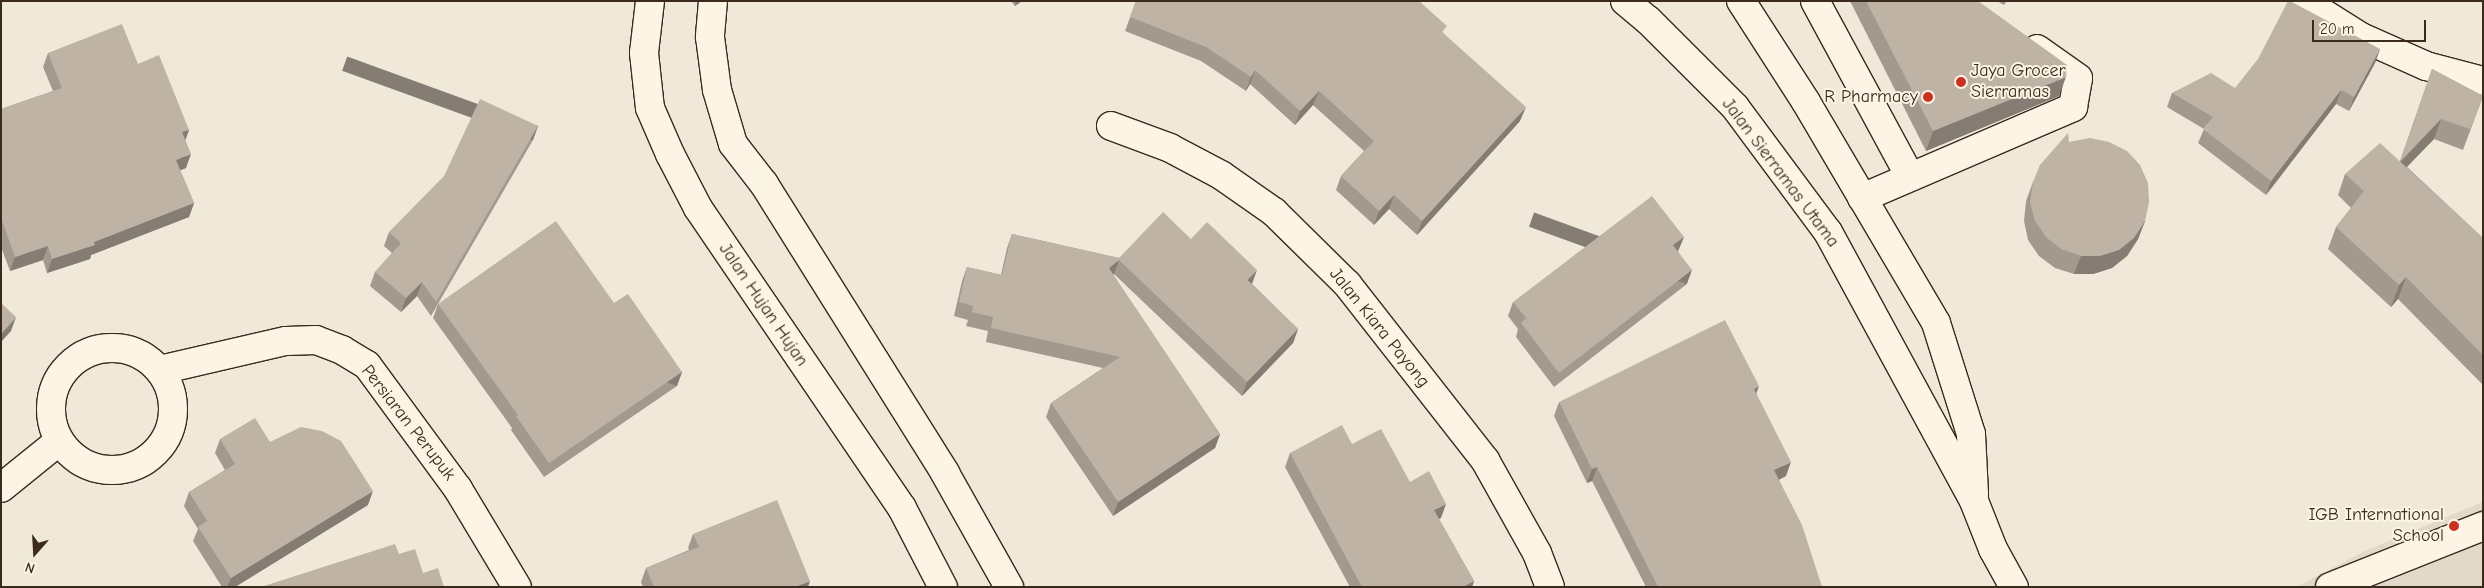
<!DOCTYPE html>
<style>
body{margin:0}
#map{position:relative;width:2484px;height:588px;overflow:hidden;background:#f0e9d9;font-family:"Comic Neue",sans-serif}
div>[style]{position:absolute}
.built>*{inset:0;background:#e1d9c9}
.roads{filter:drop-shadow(1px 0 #3b2a1e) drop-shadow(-1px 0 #3b2a1e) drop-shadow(0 1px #3b2a1e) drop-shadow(0 -1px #3b2a1e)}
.minor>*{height:28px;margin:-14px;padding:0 14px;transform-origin:14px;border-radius:14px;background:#fcf5e5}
.minor>.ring{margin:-14px;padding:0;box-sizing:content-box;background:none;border:28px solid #fcf5e5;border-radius:50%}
.wall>*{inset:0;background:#a39a8d}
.shaded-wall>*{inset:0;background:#857d73;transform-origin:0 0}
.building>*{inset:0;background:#beb3a4}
.dots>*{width:14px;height:14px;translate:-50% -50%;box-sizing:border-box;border:2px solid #fcf5e5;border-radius:50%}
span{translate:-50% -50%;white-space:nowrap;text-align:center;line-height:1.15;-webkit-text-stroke:4px #fcf5e5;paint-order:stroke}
.poi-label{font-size:18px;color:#3b2a1e}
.left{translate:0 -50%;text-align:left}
.right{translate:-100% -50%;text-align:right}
.street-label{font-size:18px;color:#3b2a1e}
.frame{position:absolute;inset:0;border:2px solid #3b2a1e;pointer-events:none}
.north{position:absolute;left:10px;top:528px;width:50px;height:50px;-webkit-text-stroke:4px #fcf5e5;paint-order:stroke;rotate:199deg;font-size:14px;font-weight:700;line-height:20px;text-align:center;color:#3b2a1e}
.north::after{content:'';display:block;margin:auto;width:18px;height:22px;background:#3b2a1e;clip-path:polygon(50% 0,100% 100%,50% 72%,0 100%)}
.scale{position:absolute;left:2312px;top:20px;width:114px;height:22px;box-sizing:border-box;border:2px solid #3b2a1e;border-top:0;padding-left:6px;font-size:15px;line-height:18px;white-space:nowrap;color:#3b2a1e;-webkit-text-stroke:4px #fcf5e5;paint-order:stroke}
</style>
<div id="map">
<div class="built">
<div style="clip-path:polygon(2483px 502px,2483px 587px,2296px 587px,2367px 550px)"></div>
</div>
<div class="roads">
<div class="minor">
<div style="left:650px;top:1px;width:52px;rotate:96.6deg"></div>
<div style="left:644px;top:53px;width:55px;rotate:83.8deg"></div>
<div style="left:650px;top:108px;width:50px;rotate:66.5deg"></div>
<div style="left:670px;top:154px;width:61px;rotate:62.6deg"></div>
<div style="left:698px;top:208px;width:363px;rotate:55.8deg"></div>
<div style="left:902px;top:508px;width:89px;rotate:62.6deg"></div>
<div style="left:713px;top:1px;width:36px;rotate:95deg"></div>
<div style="left:710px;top:37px;width:53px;rotate:82.5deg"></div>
<div style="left:717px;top:90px;width:56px;rotate:73.5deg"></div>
<div style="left:733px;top:144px;width:51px;rotate:52.2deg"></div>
<div style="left:764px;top:184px;width:341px;rotate:57.9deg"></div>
<div style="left:945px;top:473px;width:131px;rotate:60.7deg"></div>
<div style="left:1625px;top:1px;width:30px;rotate:40deg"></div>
<div style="left:1648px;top:20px;width:123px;rotate:45deg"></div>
<div style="left:1735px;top:107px;width:156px;rotate:53.4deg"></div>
<div style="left:1828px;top:232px;width:306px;rotate:61.5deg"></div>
<div style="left:1974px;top:501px;width:52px;rotate:68.4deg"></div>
<div style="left:1993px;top:549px;width:43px;rotate:61.1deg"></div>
<div style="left:1741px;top:1px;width:120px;rotate:57.2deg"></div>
<div style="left:1806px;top:102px;width:256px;rotate:59.5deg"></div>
<div style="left:1936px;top:323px;width:116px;rotate:72.5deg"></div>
<div style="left:1971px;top:434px;width:60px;rotate:87.1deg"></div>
<div style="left:1815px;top:1px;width:200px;rotate:61.6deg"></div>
<div style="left:2304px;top:1px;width:67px;rotate:32.3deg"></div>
<div style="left:2361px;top:37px;width:71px;rotate:24deg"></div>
<div style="left:2426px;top:66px;width:59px;rotate:14.7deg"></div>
<div style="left:1111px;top:126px;width:63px;rotate:20.4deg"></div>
<div style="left:1170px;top:148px;width:58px;rotate:27.9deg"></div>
<div style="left:1221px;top:175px;width:65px;rotate:34.9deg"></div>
<div style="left:1274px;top:212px;width:103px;rotate:44.6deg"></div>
<div style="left:1347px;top:284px;width:224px;rotate:51.9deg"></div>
<div style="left:1485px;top:460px;width:107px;rotate:60.8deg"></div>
<div style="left:1537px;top:553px;width:36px;rotate:69deg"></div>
<div style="left:1862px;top:198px;width:230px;rotate:-23.3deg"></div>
<div style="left:2073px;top:107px;width:29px;rotate:-80deg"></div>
<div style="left:2078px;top:78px;width:50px;rotate:-144.7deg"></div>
<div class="ring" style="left:51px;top:348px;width:94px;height:94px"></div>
<div style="left:160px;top:370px;width:129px;rotate:-13deg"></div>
<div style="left:286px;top:341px;width:30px;rotate:-2deg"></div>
<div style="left:316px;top:340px;width:28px;rotate:21deg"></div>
<div style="left:342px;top:350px;width:29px;rotate:31deg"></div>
<div style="left:367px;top:365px;width:154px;rotate:53.7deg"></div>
<div style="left:458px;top:489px;width:114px;rotate:59deg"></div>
<div style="left:1px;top:488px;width:75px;rotate:-39deg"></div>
<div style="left:2330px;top:587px;width:165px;rotate:-21.7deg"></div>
</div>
</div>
<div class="wall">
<div style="clip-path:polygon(1011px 1px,1022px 1px,1015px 6px)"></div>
<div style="clip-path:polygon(1136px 1px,1421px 1px,1420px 2px,1444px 34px,1520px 121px,1417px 235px,1389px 209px,1374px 225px,1336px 190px,1341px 176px,1364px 151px,1313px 105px,1295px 125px,1250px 84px,1246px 91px,1201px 61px,1125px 31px)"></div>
<div style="clip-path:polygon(1850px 1px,1978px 1px,2059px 96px,1926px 151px)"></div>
<div style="clip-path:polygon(1997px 1px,2007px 1px,2004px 5px)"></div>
<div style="clip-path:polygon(2380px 49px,2375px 63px,2349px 111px,2336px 104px,2266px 195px,2198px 143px,2204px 129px,2167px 107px,2172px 93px,2235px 88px)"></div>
<div style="clip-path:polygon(48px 53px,138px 64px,189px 130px,185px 140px,186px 168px,180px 170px,194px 203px,189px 217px,91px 255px,90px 259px,47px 273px,43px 260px,10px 271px,1px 247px,1px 109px,53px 91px,43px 67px)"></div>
<div style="clip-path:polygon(2432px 69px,2483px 96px,2463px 150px,2434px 139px,2407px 167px,2483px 238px,2483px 385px,2398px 299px,2391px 307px,2328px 249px,2336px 227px,2351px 208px,2338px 195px,2345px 174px,2400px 161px)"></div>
<div style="clip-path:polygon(538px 126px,533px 140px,431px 316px,417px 296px,401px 312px,370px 286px,375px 272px,392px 253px,384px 246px,389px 232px)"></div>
<div style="clip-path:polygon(2069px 142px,2145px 221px,2138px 239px,2127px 256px,2112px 268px,2093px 274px,2074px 274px,2055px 268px,2039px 256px,2028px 240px,2024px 221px,2026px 201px,2033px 182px)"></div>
<div style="clip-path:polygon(1012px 234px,1119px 258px,1191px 239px,1252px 284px,1298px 329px,1293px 343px,1242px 396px,1114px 274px,1113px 275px,1220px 434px,1215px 448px,1113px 516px,1046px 417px,1051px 403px,1103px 368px,986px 342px,988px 331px,966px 326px,968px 320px,954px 316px,962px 281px,967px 267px,1001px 275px,1007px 248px)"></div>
<div style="clip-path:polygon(1684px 237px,1678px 251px,1687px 284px,1554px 387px,1516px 337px,1518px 329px,1508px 316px,1513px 302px)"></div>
<div style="clip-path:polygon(614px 303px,682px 372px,677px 386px,544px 477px,511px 430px,512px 428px,433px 318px,438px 304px)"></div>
<div style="clip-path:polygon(1756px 393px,1786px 476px,1779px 480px,1822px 587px,1646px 587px,1592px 481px,1587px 483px,1554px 416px,1559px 402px)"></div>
<div style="clip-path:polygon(220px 439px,270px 442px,368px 505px,235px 587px,222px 587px,193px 541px,198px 529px,184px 506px,189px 492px,225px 470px,215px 453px)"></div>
<div style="clip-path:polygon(1352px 444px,1410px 482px,1441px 518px,1439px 519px,1474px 581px,1472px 587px,1350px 587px,1285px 467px,1290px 453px)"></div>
<div style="clip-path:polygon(693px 534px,808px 587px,643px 587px,641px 582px,646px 568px,689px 550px,688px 548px)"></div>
</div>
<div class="shaded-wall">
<div style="clip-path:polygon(1016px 1px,1022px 1px,1015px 6px)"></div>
<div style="clip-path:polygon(2380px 49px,2375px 63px,2349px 111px,2354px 97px)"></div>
<div style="clip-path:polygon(1255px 70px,1250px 84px,1246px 91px,1251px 77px)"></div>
<div style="clip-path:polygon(2066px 77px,2059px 96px,1926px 151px,1933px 131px)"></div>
<div style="clip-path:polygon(2341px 90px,2336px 104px,2266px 195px,2271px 181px)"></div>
<div style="clip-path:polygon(1319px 91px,1313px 105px,1295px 125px,1300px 111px)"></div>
<div style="clip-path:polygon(1526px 107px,1520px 121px,1417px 235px,1422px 221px)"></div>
<div style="clip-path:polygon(2441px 119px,2434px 139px,2392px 182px,2400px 162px)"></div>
<div style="left:538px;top:126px;width:15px;height:203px;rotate:110deg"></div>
<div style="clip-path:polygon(189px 130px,184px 144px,182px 132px)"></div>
<div style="clip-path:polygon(191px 154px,186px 168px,171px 174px,176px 160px)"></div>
<div style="clip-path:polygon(1394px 195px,1389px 209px,1374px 225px,1379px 211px)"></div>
<div style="clip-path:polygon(194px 203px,189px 217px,91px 255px,90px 259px,47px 273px,52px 259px,94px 242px)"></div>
<div style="clip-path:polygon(2145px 221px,2138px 239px,2127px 256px,2112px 268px,2093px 274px,2074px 274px,2081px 256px)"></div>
<div style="clip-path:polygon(1684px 237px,1678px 251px,1668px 259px,1673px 245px)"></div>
<div style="clip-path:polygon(48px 246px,43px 260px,10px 271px,15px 257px)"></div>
<div style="clip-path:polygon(1119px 260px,1114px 274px,1103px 282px,1109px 268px)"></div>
<div style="clip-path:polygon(1257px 270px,1252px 284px,1247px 280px)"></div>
<div style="left:1692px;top:270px;width:15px;height:168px;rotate:110deg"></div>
<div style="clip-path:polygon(2406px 277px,2398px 299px,2391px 307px,2399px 285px)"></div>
<div style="clip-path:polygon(422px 282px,417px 296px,401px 312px,406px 298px)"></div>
<div style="clip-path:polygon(16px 317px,11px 331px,1px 342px,1px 334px)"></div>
<div style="clip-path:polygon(1298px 329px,1293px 343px,1242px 396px,1247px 382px)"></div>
<div style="left:682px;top:372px;width:15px;height:161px;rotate:110deg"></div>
<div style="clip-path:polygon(1759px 386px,1754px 400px,1754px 389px)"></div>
<div style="clip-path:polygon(1220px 434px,1215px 448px,1113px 516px,1118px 502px)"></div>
<div style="clip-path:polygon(1791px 462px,1786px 476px,1769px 484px,1774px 470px)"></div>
<div style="clip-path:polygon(1597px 467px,1592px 481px,1587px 483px,1592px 469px)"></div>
<div style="clip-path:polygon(373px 491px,368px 505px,235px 587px,227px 587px,231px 578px)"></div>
<div style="clip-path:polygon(1446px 504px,1441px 518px,1429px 524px,1434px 510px)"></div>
<div style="clip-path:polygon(810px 581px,808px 587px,795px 587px)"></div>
<div style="clip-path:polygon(1474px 581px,1472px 587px,1463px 587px)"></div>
</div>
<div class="building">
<div style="clip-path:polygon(1136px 1px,1419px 1px,1447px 26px,1442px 32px,1526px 107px,1422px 221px,1394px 195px,1379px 211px,1341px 176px,1374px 141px,1319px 91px,1300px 111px,1255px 70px,1251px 77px,1206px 47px,1130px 17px)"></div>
<div style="clip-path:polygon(1866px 1px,1978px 1px,2067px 65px,2066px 77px,1933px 131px)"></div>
<div style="clip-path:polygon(2288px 1px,2290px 1px,2380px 49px,2354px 97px,2341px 90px,2271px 181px,2203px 129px,2213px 117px,2172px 93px,2211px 73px,2235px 88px,2258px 59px)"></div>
<div style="clip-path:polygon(122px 24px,138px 64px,159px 55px,189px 130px,182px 132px,191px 154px,176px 160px,194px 203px,94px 242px,95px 245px,52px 259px,48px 246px,15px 257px,1px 218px,1px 109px,62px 88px,48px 53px)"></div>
<div style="clip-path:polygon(2432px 69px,2483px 96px,2470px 129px,2441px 119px,2400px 162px)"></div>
<div style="clip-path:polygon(480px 99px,538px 126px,436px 302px,422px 282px,406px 298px,375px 272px,401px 243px,389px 232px,444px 176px)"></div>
<div style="clip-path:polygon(2068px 133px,2069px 142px,2090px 138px,2109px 142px,2127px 151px,2140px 165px,2148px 183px,2149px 202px,2145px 221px,2134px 238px,2119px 250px,2100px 256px,2081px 256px,2061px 249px,2046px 237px,2035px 221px,2030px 202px,2033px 182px,2040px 165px)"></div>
<div style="clip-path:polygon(2380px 143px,2483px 238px,2483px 355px,2406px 277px,2399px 285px,2336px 227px,2364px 191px,2345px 174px)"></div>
<div style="clip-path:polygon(1652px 196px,1684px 237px,1673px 245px,1692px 270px,1559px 373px,1521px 323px,1526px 318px,1513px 302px)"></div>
<div style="clip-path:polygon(1163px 212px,1191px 239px,1207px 222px,1257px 270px,1247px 280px,1298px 329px,1247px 382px,1119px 260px,1109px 268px,1220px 434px,1118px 502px,1051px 403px,1120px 357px,991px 328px,993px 317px,972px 312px,973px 306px,959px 302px,967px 267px,1002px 275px,1012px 234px,1119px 258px)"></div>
<div style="clip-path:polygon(556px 221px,614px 303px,628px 294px,682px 372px,549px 463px,516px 416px,518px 415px,438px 304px)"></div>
<div style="clip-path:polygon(1px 303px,16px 317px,1px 334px)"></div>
<div style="clip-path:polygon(1725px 320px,1759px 386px,1754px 389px,1791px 462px,1774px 470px,1802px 525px,1822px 587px,1658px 587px,1597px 467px,1592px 469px,1559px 402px)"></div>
<div style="clip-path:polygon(255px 418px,270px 442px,301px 427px,322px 431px,341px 441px,373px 491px,231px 578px,198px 527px,207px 521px,189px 492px,235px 464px,220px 439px)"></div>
<div style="clip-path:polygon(1342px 425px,1352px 444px,1381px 429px,1410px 482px,1429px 471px,1446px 504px,1434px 510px,1474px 581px,1463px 587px,1362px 587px,1290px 453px)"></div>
<div style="clip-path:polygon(777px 500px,810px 581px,795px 587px,654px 587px,646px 568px,699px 547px,693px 534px)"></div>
<div style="clip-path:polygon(395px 544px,399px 554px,415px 549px,423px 573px,438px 568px,444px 587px,264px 587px,264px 586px)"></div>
</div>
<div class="dots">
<div style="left:1961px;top:82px;background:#c8321e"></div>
<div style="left:1928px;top:97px;background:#c8321e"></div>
<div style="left:2454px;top:526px;background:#c8321e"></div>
</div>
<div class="poi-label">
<span class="left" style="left:1971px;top:82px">Jaya Grocer<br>Sierramas</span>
<span class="right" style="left:1918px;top:97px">R Pharmacy</span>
<span class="right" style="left:2444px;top:526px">IGB International<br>School</span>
</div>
<div class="street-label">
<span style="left:1780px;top:173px;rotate:53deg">Jalan Sierramas Utama</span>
<span style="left:763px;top:305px;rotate:56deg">Jalan Hujan Hujan</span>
<span style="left:1379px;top:328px;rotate:51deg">Jalan Kiara Payong</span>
<span style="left:408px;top:423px;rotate:52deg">Persiaran Perupuk</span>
</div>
<div class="frame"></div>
<div class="north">N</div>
<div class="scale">20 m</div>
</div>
